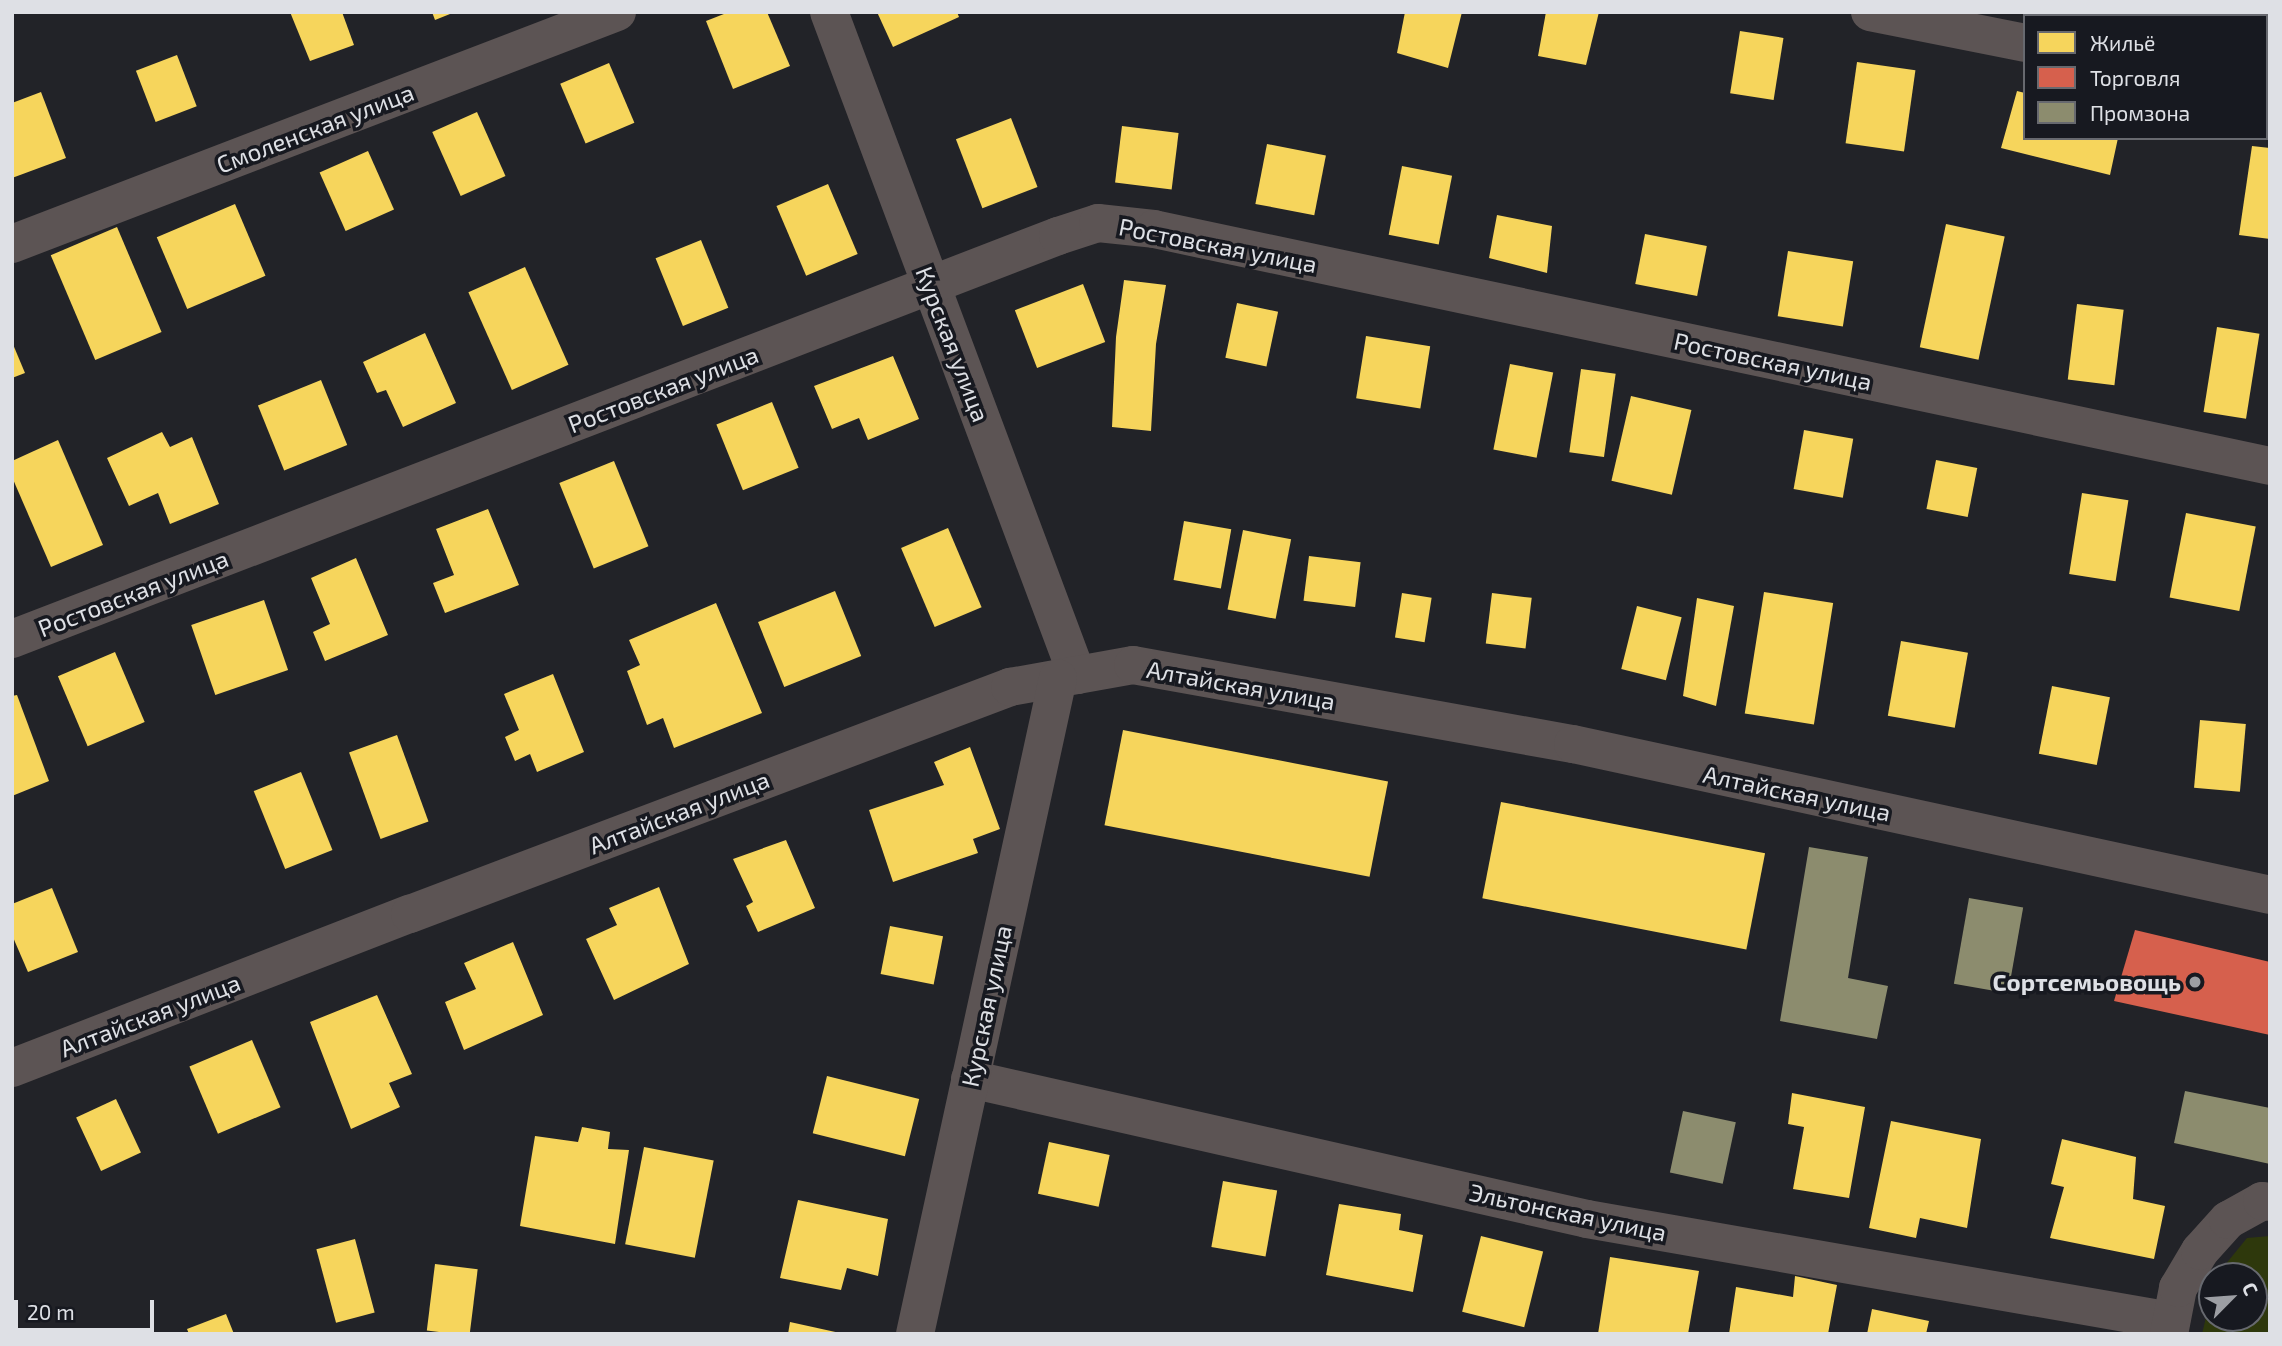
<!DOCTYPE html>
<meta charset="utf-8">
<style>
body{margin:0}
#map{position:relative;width:2282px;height:1346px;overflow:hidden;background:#222328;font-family:"Exo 2",sans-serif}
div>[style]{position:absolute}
.green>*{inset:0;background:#2e380c}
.homes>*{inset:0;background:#f6d55c;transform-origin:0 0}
.shops>*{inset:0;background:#d6604d}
.industry>*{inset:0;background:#8c8c6e;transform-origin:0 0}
.minor>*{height:38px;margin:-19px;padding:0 19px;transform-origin:19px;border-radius:19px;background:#5c5454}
.dots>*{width:19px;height:19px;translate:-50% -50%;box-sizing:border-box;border:4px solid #171920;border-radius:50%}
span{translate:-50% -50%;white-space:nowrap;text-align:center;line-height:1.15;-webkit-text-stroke:7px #171920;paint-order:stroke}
.street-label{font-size:24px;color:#dee0e5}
.poi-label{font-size:24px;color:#dee0e5;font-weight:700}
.right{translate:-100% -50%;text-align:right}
.frame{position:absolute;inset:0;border:14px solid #dee0e5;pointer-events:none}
.legend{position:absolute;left:2023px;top:14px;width:245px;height:126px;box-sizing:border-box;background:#171920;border:2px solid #67696f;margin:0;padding:9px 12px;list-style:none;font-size:21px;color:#dee0e5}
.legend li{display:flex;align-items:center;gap:14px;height:35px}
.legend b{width:35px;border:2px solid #67696f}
.north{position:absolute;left:2198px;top:1262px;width:70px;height:70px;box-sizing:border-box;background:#171920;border:2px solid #67696f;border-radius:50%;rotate:65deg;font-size:19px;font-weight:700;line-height:28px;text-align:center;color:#dee0e5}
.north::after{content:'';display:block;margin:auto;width:24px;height:32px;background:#9c9ea3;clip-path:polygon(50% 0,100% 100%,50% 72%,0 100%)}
.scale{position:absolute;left:14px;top:1300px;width:140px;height:32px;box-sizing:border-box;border:4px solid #dee0e5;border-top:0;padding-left:9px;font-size:21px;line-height:24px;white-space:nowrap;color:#dee0e5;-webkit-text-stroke:5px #171920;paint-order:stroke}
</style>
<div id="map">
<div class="green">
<div style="clip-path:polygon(2270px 1236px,2270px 1334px,2202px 1334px,2212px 1292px,2212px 1318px,2254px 1318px,2254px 1276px,2216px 1276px,2247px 1238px)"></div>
</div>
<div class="homes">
<div style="clip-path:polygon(290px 12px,342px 12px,354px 45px,310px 61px)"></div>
<div style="clip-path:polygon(432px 12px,455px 12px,435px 20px)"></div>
<div style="clip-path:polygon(729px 12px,767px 12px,790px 66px,733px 89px,706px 21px)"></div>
<div style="clip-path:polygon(877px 12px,957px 12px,959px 17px,893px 47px)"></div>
<div style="clip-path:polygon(1405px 12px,1462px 12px,1448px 68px,1397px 53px)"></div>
<div style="clip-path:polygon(1546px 12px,1599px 12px,1586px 65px,1538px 56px)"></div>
<div style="clip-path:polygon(2135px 12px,2185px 12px,2184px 16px)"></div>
<div style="left:1740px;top:31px;width:44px;height:63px;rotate:9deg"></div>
<div style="left:177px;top:55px;width:55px;height:44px;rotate:69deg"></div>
<div style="left:1857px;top:62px;width:59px;height:82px;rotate:8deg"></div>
<div style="left:609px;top:63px;width:65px;height:53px;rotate:67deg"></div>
<div style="clip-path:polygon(2017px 91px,2025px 93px,2025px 138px,2118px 138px,2110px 175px,2001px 148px)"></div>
<div style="clip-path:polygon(41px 92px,66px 158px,12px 178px,12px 103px)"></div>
<div style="left:477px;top:112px;width:70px;height:49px;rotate:66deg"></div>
<div style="left:1011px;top:118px;width:74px;height:59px;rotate:69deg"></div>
<div style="left:1122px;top:126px;width:57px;height:57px;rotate:7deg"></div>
<div style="left:1267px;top:144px;width:60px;height:61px;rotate:11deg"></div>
<div style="clip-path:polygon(2252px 146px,2270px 148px,2270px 239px,2239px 235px)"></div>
<div style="left:368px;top:151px;width:64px;height:53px;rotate:66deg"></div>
<div style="left:1402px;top:166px;width:51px;height:70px;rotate:11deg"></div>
<div style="left:828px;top:184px;width:76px;height:56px;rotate:67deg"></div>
<div style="left:235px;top:204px;width:78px;height:85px;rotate:67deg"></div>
<div style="clip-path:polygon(1497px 215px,1552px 226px,1547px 273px,1489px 258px)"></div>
<div style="left:1946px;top:224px;width:60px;height:126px;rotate:12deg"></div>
<div style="left:117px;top:227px;width:114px;height:72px;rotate:67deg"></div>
<div style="left:1645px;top:234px;width:63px;height:51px;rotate:11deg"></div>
<div style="left:701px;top:240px;width:73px;height:49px;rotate:68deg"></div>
<div style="left:1788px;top:251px;width:66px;height:66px;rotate:9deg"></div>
<div style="left:525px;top:267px;width:107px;height:62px;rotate:66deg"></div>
<div style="clip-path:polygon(1124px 280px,1166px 285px,1156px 344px,1151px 431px,1112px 427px,1116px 337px)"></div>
<div style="left:1083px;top:284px;width:62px;height:73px;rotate:69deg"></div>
<div style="left:1237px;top:303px;width:42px;height:56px;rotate:12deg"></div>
<div style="left:2077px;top:304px;width:47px;height:76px;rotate:7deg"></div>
<div style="left:2217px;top:327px;width:43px;height:86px;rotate:9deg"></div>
<div style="clip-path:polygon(425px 333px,456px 403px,403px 427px,386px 390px,377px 393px,363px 362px)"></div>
<div style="left:1366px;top:336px;width:65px;height:63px;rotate:9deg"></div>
<div style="clip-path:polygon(12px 342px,25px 373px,12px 378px)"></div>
<div style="clip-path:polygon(893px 356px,919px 419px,868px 440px,859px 418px,832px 429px,814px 386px)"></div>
<div style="left:1510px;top:364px;width:44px;height:87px;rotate:11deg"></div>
<div style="left:1581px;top:369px;width:35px;height:84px;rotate:8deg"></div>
<div style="left:321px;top:380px;width:70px;height:68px;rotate:68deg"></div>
<div style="left:1631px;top:396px;width:62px;height:87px;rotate:13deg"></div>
<div style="left:772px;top:402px;width:71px;height:60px;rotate:68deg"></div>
<div style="left:1804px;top:430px;width:50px;height:60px;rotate:10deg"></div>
<div style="clip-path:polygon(162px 432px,170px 447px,192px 437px,219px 504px,170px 524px,158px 493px,129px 506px,107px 458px)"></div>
<div style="clip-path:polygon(58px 440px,103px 545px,51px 567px,12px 477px,12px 461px)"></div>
<div style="left:1936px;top:460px;width:42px;height:50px;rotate:11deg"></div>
<div style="left:614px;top:461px;width:92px;height:59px;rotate:68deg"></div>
<div style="left:2082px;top:493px;width:47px;height:82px;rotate:9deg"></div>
<div style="clip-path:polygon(488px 509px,519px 585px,445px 613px,433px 583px,454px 575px,436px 529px)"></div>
<div style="left:2186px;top:513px;width:71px;height:86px;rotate:11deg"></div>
<div style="left:1184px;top:521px;width:48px;height:60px;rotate:10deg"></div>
<div style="left:948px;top:528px;width:86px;height:51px;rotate:67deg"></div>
<div style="left:1243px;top:530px;width:49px;height:81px;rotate:11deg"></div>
<div style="left:1309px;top:556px;width:52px;height:45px;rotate:7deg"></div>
<div style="clip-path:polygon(356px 558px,388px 635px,325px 661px,313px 632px,330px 624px,311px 578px)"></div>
<div style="left:835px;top:591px;width:70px;height:83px;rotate:68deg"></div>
<div style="left:1764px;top:592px;width:70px;height:123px;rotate:9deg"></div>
<div style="left:1402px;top:593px;width:30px;height:45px;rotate:9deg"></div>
<div style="left:1492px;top:593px;width:40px;height:51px;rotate:7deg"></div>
<div style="clip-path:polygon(1697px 598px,1734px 606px,1716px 706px,1683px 696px)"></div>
<div style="left:264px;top:600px;width:74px;height:77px;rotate:71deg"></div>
<div style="clip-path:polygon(716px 603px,762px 713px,674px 748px,663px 718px,647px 725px,627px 671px,640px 665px,629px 640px)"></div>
<div style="left:1637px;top:606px;width:46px;height:65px;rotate:14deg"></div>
<div style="left:1901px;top:641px;width:68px;height:76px;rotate:10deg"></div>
<div style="left:115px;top:652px;width:76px;height:62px;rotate:67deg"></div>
<div style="clip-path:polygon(553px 674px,584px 752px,537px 772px,530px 754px,515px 761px,505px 737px,519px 730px,504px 694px)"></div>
<div style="left:2052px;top:686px;width:59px;height:69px;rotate:11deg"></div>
<div style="clip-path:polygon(17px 695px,49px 781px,12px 796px,12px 696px)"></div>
<div style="left:2200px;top:720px;width:46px;height:68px;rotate:5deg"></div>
<div style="left:1123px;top:730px;width:270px;height:97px;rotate:11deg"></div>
<div style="left:397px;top:735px;width:92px;height:51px;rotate:70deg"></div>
<div style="clip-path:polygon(970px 747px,1000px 829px,973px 839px,978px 853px,893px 882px,869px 810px,944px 785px,934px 762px)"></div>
<div style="left:301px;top:772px;width:84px;height:51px;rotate:68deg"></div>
<div style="left:1501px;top:802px;width:269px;height:98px;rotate:11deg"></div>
<div style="clip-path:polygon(786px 840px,815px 908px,758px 932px,746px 906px,753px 902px,733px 859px)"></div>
<div style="clip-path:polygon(659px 887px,689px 964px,614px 1000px,586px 939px,617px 925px,609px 908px)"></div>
<div style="clip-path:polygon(52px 888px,78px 952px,28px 972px,12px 935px,12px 904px)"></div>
<div style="left:890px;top:926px;width:54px;height:49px;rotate:11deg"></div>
<div style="clip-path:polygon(513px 942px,543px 1015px,464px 1050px,445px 1002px,476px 989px,464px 963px)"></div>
<div style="clip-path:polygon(377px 995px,412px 1074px,389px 1083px,400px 1107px,351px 1129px,310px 1022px)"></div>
<div style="left:252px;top:1040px;width:73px;height:68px;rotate:67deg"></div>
<div style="left:827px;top:1076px;width:95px;height:59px;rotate:14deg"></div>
<div style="clip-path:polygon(1792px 1093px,1865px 1107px,1849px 1198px,1793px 1189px,1804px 1127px,1788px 1124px)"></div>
<div style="left:116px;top:1099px;width:59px;height:44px;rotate:65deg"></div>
<div style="clip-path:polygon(1891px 1121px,1981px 1139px,1967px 1228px,1920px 1218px,1916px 1238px,1869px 1228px)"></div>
<div style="clip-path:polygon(582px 1127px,610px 1132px,608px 1149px,629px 1150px,615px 1244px,520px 1226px,535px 1136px,578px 1142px)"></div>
<div style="clip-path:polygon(2062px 1139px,2136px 1157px,2133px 1199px,2165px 1206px,2154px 1259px,2050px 1238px,2064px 1187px,2051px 1184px)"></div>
<div style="left:1049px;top:1142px;width:62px;height:53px;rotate:12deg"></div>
<div style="left:644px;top:1147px;width:71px;height:99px;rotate:11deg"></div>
<div style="left:1223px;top:1181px;width:55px;height:67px;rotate:10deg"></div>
<div style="clip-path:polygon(798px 1200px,888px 1219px,878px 1276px,847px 1268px,841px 1290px,780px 1278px)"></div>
<div style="clip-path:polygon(1339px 1204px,1401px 1214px,1399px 1230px,1423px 1235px,1413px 1292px,1326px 1275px)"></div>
<div style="left:1481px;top:1236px;width:64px;height:78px;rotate:14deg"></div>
<div style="left:355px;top:1239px;width:76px;height:40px;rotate:75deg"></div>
<div style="clip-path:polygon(1610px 1257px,1699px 1271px,1688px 1334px,1598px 1334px)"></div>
<div style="left:435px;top:1264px;width:43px;height:67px;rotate:7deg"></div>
<div style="clip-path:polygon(1795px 1276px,1837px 1285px,1828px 1334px,1729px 1334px,1736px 1287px,1793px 1297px)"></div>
<div style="clip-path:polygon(1872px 1309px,1929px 1321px,1926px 1334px,1867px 1334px)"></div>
<div style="clip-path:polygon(226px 1314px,234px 1334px,189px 1334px,187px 1329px)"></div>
<div style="clip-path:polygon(790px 1322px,840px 1333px,839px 1334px,788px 1334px)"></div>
</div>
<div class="shops">
<div style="clip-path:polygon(2135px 930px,2270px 962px,2270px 1035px,2114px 1001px)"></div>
</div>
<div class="industry">
<div style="clip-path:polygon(1809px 847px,1868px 857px,1848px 978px,1888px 986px,1877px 1039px,1780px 1021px)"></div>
<div style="left:1969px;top:898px;width:55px;height:87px;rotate:10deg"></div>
<div style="clip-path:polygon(2185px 1091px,2270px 1108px,2270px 1164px,2174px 1143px)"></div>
<div style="left:1683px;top:1111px;width:54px;height:63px;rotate:12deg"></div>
</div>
<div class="minor">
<div style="left:829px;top:12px;width:708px;rotate:69.49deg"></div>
<div style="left:1870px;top:12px;width:158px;rotate:11.3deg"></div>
<div style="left:2266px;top:92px;width:4px;rotate:14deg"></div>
<div style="left:12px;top:244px;width:648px;rotate:-20.98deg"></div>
<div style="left:12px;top:639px;width:1121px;rotate:-21.07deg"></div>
<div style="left:1058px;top:236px;width:42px;rotate:-18deg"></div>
<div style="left:1098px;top:223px;width:56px;rotate:6.1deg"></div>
<div style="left:1154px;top:229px;width:1141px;rotate:11.99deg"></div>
<div style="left:12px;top:1068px;width:427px;rotate:-21.2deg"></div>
<div style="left:410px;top:914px;width:642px;rotate:-20.72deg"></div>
<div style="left:1010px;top:687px;width:125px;rotate:-10.1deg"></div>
<div style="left:1133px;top:665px;width:447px;rotate:10.2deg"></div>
<div style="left:1573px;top:744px;width:713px;rotate:12.22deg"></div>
<div style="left:970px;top:1079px;width:633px;rotate:12.78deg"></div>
<div style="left:1587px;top:1219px;width:593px;rotate:9.91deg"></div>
<div style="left:915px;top:1334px;width:671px;rotate:-77.7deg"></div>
<div style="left:2169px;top:1334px;width:47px;rotate:-78.9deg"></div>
<div style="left:2178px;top:1288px;width:43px;rotate:-59.3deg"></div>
<div style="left:2200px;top:1251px;width:42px;rotate:-47.9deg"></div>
<div style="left:2228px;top:1220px;width:39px;rotate:-29deg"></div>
<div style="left:2262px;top:1201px;width:8px;rotate:7deg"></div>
</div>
<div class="dots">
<div style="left:2195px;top:982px;background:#9c9ea3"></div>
</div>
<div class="street-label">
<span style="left:315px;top:128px;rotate:-21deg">Смоленская улица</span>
<span style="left:1218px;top:245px;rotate:11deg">Ростовская улица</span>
<span style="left:953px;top:344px;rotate:69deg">Курская улица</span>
<span style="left:1773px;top:361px;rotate:12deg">Ростовская улица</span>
<span style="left:663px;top:389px;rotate:-21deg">Ростовская улица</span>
<span style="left:133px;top:593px;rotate:-21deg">Ростовская улица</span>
<span style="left:1241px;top:685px;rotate:10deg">Алтайская улица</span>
<span style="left:1797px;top:793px;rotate:12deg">Алтайская улица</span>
<span style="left:679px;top:812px;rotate:-21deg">Алтайская улица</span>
<span style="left:986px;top:1006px;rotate:-78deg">Курская улица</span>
<span style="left:150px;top:1015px;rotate:-21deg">Алтайская улица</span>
<span style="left:1568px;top:1212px;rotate:12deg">Эльтонская улица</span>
</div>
<div class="poi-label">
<span class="right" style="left:2181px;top:982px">Сортсемьовощь</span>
</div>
<div class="frame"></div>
<ul class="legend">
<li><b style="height:19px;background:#f6d55c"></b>Жильё</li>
<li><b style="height:19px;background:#d6604d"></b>Торговля</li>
<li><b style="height:19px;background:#8c8c6e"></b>Промзона</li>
</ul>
<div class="north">С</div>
<div class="scale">20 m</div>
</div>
